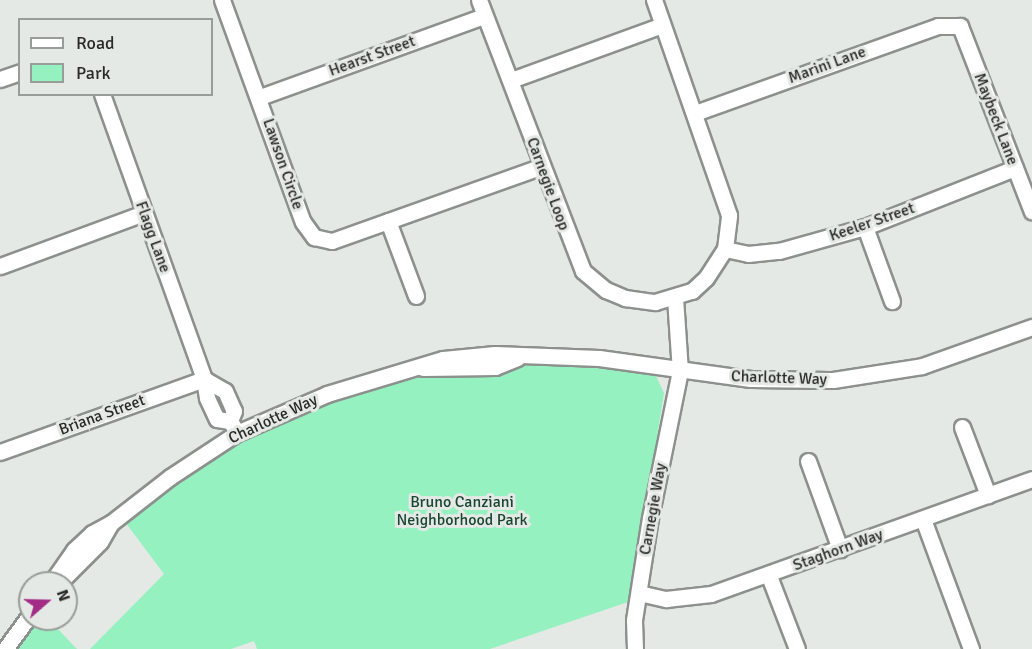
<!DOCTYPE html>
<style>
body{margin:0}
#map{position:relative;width:1032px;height:649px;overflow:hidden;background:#e4e9e6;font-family:Signika,sans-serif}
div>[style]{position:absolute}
.green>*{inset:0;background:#96f1c0}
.roads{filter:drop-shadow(2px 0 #8c918e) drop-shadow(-2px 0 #8c918e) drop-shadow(0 2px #8c918e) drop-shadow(0 -2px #8c918e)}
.minor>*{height:15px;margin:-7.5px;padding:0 7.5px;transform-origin:7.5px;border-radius:7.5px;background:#fff}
span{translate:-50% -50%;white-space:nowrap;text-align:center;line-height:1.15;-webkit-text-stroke:6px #e4e9e6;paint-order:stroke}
.street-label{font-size:16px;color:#282a28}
.park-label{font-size:16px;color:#184630}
.legend{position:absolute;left:18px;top:18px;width:195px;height:78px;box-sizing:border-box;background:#e4e9e6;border:2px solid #999d9a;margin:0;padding:8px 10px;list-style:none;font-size:18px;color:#282a28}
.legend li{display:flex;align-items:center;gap:12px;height:30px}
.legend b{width:30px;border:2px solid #999d9a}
.north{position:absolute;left:18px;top:571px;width:60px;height:60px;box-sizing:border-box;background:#e4e9e6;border:2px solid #999d9a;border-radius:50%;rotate:70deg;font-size:16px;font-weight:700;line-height:24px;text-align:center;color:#282a28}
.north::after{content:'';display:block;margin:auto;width:21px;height:27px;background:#a32d86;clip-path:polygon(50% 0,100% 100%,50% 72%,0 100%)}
</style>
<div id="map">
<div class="green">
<div style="clip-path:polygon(517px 364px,579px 364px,656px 376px,664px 393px,631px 601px,490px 649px,257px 649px,254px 641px,231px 649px,90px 649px,164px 574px,125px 522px,209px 459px,280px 422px,348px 396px,425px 376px,494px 371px)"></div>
<div style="clip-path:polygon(35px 619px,62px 619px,55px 626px,77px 649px,13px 649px)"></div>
</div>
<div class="roads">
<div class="minor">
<div style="left:222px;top:0;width:236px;rotate:70deg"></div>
<div style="left:303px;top:222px;width:19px;rotate:54deg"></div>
<div style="left:314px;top:237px;width:18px;rotate:13deg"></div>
<div style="left:332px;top:241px;width:221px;rotate:-19.6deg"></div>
<div style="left:479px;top:0;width:290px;rotate:69deg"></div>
<div style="left:583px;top:271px;width:30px;rotate:40deg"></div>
<div style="left:606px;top:290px;width:21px;rotate:23deg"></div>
<div style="left:625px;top:298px;width:30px;rotate:8deg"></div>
<div style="left:655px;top:302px;width:39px;rotate:-17deg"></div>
<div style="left:692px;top:291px;width:19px;rotate:-43deg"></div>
<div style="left:706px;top:278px;width:35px;rotate:-57deg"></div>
<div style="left:725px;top:249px;width:34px;rotate:-83deg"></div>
<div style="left:729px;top:215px;width:228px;rotate:-109.2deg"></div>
<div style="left:0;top:79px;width:21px;rotate:-19deg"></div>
<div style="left:511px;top:80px;width:161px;rotate:-20deg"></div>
<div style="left:102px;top:94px;width:303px;rotate:70.3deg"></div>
<div style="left:204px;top:379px;width:19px;rotate:81deg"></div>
<div style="left:207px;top:398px;width:23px;rotate:65deg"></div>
<div style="left:217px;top:419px;width:13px;rotate:9deg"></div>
<div style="left:260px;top:97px;width:238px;rotate:-19.9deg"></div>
<div style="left:695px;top:113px;width:258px;rotate:-19.7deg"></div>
<div style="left:938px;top:26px;width:22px"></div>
<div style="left:960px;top:26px;width:199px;rotate:68.8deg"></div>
<div style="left:388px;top:221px;width:80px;rotate:69.5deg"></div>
<div style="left:865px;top:227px;width:79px;rotate:70deg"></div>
<div style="left:725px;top:249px;width:24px;rotate:12deg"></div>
<div style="left:748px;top:254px;width:31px;rotate:-6deg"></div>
<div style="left:779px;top:251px;width:89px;rotate:-15.6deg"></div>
<div style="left:865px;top:227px;width:161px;rotate:-21.5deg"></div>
<div style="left:0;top:266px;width:153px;rotate:-20.2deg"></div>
<div style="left:423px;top:368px;width:72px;rotate:-0.8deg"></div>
<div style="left:495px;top:367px;width:24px;rotate:-22deg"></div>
<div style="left:204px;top:379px;width:24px;rotate:30deg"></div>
<div style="left:225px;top:391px;width:22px;rotate:66deg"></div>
<div style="left:234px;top:411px;width:11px;rotate:112deg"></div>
<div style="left:230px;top:421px;width:9px;rotate:58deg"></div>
<div style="left:962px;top:427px;width:73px;rotate:69.1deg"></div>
<div style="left:0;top:452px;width:217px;rotate:-19.7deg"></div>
<div style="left:808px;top:461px;width:94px;rotate:70deg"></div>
<div style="left:923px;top:519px;width:139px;rotate:69.7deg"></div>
<div style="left:769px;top:576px;width:78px;rotate:69deg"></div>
<div style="left:51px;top:583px;width:40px;rotate:-55.1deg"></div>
<div style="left:74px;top:550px;width:25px;rotate:-43deg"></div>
<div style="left:92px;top:533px;width:21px;rotate:-28deg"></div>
<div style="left:111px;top:523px;width:75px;rotate:-37.9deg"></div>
<div style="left:170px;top:477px;width:80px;rotate:-33.3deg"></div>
<div style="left:237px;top:433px;width:98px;rotate:-23.4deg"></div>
<div style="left:327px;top:394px;width:121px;rotate:-16.8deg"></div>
<div style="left:443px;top:359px;width:52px;rotate:-5.5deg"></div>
<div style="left:495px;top:354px;width:104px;rotate:2.2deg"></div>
<div style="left:599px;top:358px;width:153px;rotate:7.9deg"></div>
<div style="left:751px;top:379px;width:82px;rotate:0.7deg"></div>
<div style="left:833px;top:380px;width:90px;rotate:-8.9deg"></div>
<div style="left:922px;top:366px;width:117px;rotate:-19.5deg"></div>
<div style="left:59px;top:583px;width:58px;rotate:-45deg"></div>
<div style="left:100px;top:542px;width:22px;rotate:-60deg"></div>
<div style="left:639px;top:593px;width:28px;rotate:13deg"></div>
<div style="left:666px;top:599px;width:45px;rotate:-6.3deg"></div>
<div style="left:711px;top:594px;width:341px;rotate:-19.7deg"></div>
<div style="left:5px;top:649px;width:42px;rotate:-53.7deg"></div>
<div style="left:635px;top:649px;width:29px;rotate:-92deg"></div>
<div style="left:634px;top:620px;width:103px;rotate:-81.1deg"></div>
<div style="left:650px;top:518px;width:150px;rotate:-78.5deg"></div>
<div style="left:680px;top:371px;width:73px;rotate:-93.9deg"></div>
</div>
</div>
<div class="street-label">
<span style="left:372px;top:56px;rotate:-20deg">Hearst Street</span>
<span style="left:827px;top:65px;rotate:-20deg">Marini Lane</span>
<span style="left:996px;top:119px;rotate:69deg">Maybeck Lane</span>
<span style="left:283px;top:164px;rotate:71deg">Lawson Circle</span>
<span style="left:548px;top:184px;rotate:70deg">Carnegie Loop</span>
<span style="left:872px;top:222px;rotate:-19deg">Keeler Street</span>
<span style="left:153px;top:237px;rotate:70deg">Flagg Lane</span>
<span style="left:779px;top:378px;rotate:2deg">Charlotte Way</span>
<span style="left:102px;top:415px;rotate:-20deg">Briana Street</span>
<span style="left:273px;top:419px;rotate:-25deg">Charlotte Way</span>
<span style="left:653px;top:509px;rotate:-80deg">Carnegie Way</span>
<span style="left:838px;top:550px;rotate:-20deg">Staghorn Way</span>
</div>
<div class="park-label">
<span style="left:462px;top:511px">Bruno Canziani<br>Neighborhood Park</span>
</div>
<ul class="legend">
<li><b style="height:8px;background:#fff"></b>Road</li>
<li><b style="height:16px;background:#96f1c0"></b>Park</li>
</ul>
<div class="north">N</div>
</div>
